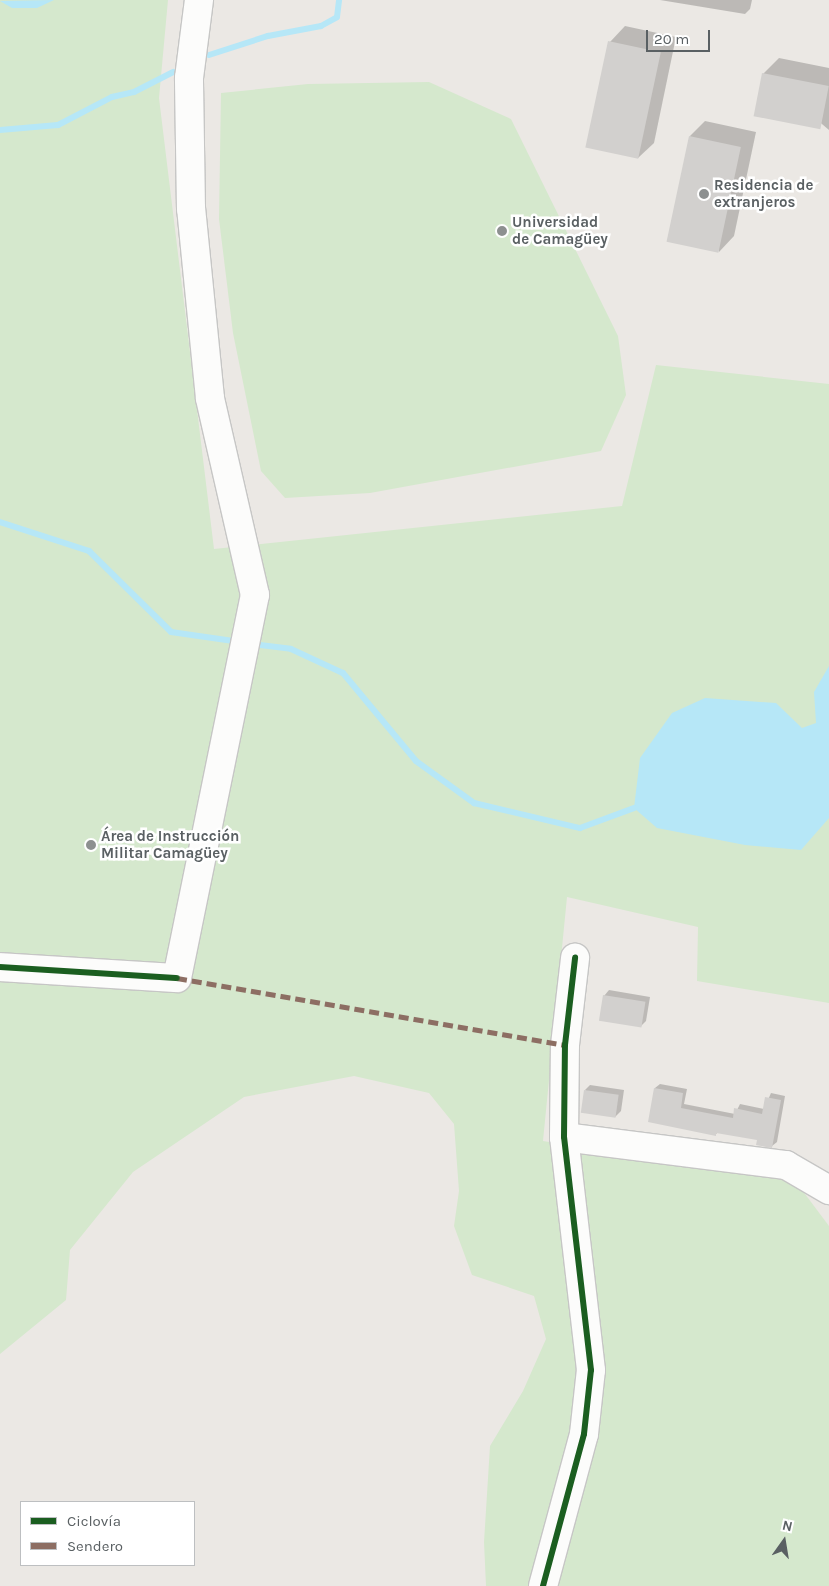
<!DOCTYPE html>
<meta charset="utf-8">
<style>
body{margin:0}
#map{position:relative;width:829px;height:1586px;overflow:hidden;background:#ebe8e4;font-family:Karla,sans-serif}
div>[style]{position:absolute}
.green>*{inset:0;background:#d5e8cd}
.water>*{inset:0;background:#b6e7f7}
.shadow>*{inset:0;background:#0003}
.stream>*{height:6px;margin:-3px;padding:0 3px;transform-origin:3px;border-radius:3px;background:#b6e7f7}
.building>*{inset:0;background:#d2d0ce;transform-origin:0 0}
.roads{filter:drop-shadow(1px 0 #c6c6c5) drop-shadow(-1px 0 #c6c6c5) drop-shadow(0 1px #c6c6c5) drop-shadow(0 -1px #c6c6c5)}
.minor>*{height:28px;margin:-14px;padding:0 14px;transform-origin:14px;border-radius:14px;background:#fcfcfb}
.quiet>*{height:5px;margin-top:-2.5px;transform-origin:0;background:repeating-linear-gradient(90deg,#8d6e63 0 10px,transparent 0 15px)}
.cycleway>*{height:6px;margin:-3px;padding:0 3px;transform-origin:3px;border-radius:3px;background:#1b5e20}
.dots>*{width:14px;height:14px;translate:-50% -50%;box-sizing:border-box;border:2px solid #fff;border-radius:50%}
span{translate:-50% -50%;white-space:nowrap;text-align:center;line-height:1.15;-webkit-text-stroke:5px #fff;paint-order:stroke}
.poi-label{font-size:15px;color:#5a6063;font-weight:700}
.left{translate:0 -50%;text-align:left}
.legend{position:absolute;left:20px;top:1501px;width:175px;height:65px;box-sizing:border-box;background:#fff;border:1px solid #bdbfc1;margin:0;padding:6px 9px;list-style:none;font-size:15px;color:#5a6063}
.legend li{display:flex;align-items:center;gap:10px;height:25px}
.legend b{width:25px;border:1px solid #bdbfc1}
.north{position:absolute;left:759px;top:1516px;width:50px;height:50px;-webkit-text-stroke:4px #fff;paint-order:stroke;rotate:13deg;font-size:14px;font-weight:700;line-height:20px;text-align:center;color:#5a6063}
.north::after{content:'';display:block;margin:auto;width:18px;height:22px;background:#5a6063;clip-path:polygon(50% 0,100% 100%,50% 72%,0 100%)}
.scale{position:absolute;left:646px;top:30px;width:64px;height:22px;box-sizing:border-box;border:2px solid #5a6063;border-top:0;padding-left:6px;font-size:15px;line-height:18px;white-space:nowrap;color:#5a6063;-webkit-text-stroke:4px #fff;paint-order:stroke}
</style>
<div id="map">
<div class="green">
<div style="clip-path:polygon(0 0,168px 0,159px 98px,214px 549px,622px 506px,656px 365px,829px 384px,829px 1003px,697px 981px,698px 927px,567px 897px,543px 1141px,796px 1182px,829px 1226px,829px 1586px,486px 1586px,484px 1542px,490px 1446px,523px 1391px,546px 1339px,534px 1296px,472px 1275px,454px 1226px,459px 1191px,454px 1124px,429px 1093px,354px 1076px,244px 1097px,133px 1172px,70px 1250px,66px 1300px,0 1354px)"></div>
<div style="clip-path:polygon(429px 82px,511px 119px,618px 336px,626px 395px,601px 451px,370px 493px,285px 498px,261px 471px,233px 333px,219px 219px,221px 93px,308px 84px)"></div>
</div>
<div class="water">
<div style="clip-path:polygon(54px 0,37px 8px,12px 8px,0 1px)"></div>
<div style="clip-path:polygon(829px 666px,829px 818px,801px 850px,745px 845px,657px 828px,634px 808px,640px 758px,672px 713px,705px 698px,776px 703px,802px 728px,816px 723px,814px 692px)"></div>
</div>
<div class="shadow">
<div style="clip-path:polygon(660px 0,752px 0,750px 9px,745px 14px)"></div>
<div style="clip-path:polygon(625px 26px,676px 37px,654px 143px,638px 158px,610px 42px)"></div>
<div style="clip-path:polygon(779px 58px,829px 68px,829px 130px,763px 74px)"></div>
<div style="clip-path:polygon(705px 121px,756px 132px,734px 236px,719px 252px,690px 136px)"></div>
<div style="clip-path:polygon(609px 990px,650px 997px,646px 1021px,641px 1026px,604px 996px)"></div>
<div style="clip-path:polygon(660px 1084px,687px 1089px,684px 1104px,735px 1114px,740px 1104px,764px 1109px,771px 1093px,785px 1096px,777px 1142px,772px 1146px,758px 1139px,718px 1132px,715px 1135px,649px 1121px,655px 1088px)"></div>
<div style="clip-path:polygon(590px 1085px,624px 1090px,621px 1111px,615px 1117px,585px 1090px)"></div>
</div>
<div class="stream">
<div style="left:209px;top:55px;width:62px;rotate:-17.9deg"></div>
<div style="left:268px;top:36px;width:54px;rotate:-10.7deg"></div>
<div style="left:321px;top:26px;width:18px;rotate:-29deg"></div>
<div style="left:337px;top:17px;width:17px;rotate:-83deg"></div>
<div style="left:0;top:130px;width:58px;rotate:-4.9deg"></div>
<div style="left:58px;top:125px;width:61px;rotate:-27.4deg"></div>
<div style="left:112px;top:97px;width:23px;rotate:-13deg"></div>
<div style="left:134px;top:92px;width:44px;rotate:-27.1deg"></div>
<div style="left:0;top:522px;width:94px;rotate:18deg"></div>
<div style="left:89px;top:551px;width:115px;rotate:44.6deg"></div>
<div style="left:171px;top:632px;width:70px;rotate:8.2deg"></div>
<div style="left:252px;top:644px;width:39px;rotate:7deg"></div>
<div style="left:291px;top:649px;width:57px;rotate:24.8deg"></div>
<div style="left:343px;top:673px;width:114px;rotate:50.3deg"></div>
<div style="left:416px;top:761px;width:72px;rotate:35.9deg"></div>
<div style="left:474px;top:803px;width:109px;rotate:13.3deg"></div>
<div style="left:580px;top:828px;width:58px;rotate:-20.3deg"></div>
</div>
<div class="building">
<div style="left:608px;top:41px;width:54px;height:109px;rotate:12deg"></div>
<div style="left:762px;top:73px;width:68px;height:44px;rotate:11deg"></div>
<div style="left:689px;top:136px;width:53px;height:108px;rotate:12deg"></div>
<div style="left:603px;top:995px;width:43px;height:26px;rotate:9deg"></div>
<div style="clip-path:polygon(654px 1088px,683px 1093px,681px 1108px,733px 1118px,734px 1108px,762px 1114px,765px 1097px,781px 1100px,772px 1148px,756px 1145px,757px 1140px,716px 1133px,716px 1136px,648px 1122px)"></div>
<div style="left:584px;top:1090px;width:35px;height:23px;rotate:8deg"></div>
</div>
<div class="roads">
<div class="minor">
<div style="left:0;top:967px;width:177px;rotate:3.6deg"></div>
<div style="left:177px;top:978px;width:391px;rotate:-78.5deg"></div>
<div style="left:255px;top:595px;width:202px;rotate:-102.9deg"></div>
<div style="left:210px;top:398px;width:190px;rotate:-95.7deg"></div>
<div style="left:191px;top:209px;width:131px;rotate:-90.9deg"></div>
<div style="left:189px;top:78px;width:79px;rotate:-82.7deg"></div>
<div style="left:564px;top:1137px;width:224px;rotate:7.2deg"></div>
<div style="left:786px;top:1165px;width:50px;rotate:30.2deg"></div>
<div style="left:543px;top:1586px;width:157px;rotate:-74.9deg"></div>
<div style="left:584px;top:1434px;width:64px;rotate:-83.8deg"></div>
<div style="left:591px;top:1370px;width:235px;rotate:-96.6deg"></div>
<div style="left:564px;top:1137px;width:92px;rotate:-89.4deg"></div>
<div style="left:565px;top:1045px;width:88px;rotate:-83.4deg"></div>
</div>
</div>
<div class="quiet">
<div style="left:177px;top:978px;width:394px;rotate:9.8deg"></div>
</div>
<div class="cycleway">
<div style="left:0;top:967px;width:177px;rotate:3.6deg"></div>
<div style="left:543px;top:1586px;width:157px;rotate:-74.9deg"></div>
<div style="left:584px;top:1434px;width:64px;rotate:-83.8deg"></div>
<div style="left:591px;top:1370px;width:235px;rotate:-96.6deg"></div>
<div style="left:564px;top:1137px;width:92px;rotate:-89.4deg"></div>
<div style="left:565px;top:1045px;width:88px;rotate:-83.4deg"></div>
</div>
<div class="dots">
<div style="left:704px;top:194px;background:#8d9090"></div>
<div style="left:502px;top:231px;background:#8d9090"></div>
<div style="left:91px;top:845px;background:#8d9090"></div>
</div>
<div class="poi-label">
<span class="left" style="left:714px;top:194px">Residencia de<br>extranjeros</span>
<span class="left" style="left:512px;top:231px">Universidad<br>de Camagüey</span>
<span class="left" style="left:101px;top:845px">Área de Instrucción<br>Militar Camagüey</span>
</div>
<ul class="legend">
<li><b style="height:6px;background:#1b5e20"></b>Ciclovía</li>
<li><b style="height:6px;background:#8d6e63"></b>Sendero</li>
</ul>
<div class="north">N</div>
<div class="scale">20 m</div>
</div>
